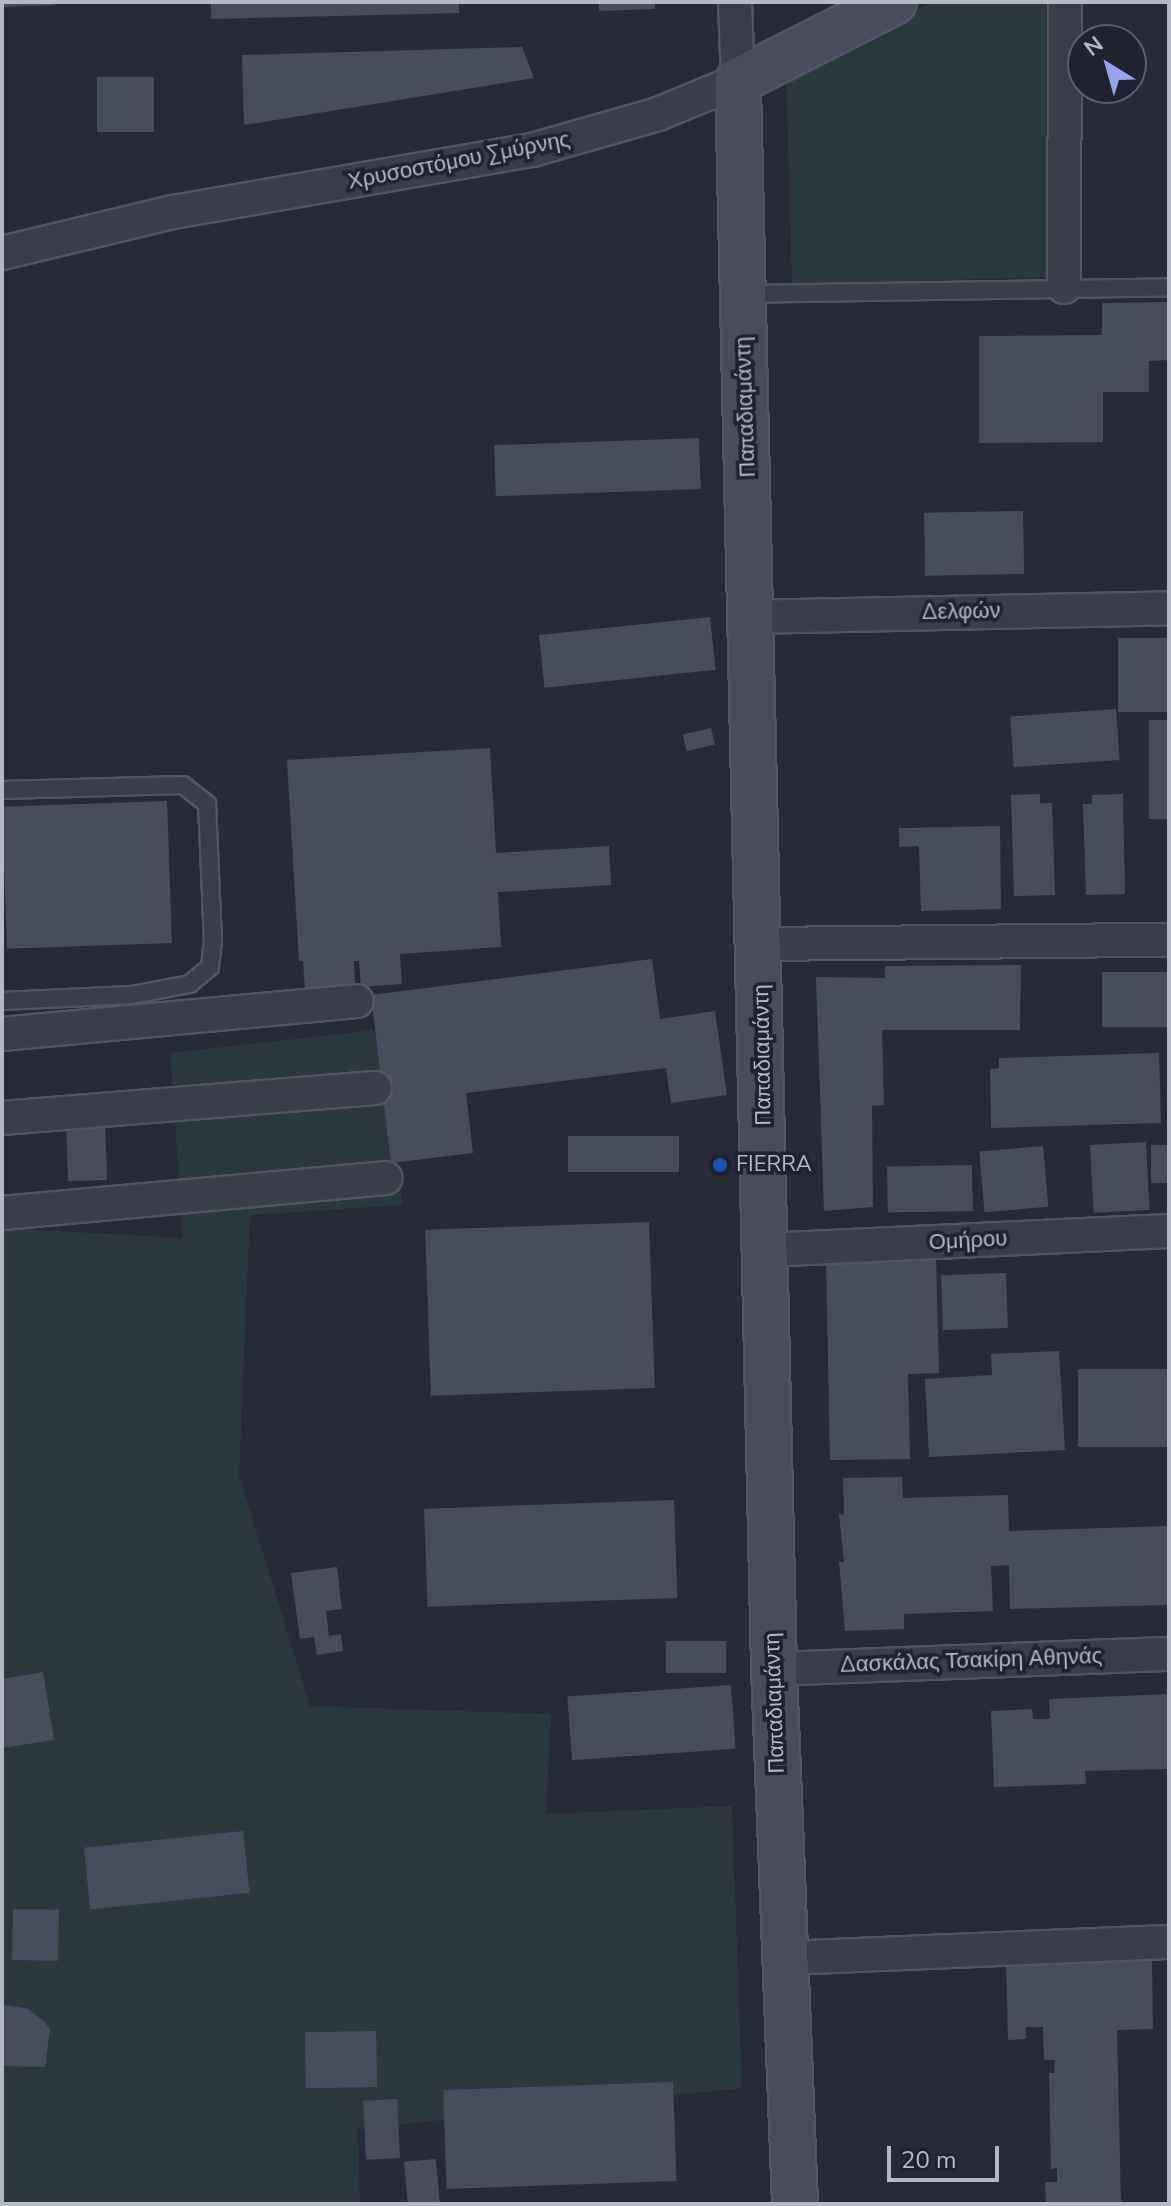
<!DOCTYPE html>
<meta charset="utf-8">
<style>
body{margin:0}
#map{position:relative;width:1171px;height:2206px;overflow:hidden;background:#262a39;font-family:"Nunito Sans",sans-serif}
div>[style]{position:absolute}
.green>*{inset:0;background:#2b393e}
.building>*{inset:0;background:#484d5e;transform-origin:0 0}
.roads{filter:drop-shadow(2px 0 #525562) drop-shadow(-2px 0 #525562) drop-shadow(0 2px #525562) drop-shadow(0 -2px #525562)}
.lane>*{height:16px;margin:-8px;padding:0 8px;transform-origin:8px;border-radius:8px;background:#3a3d4a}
.street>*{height:32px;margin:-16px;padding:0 16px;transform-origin:16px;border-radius:16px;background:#3a3d4a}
.secondary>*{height:44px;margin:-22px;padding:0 22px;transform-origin:22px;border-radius:22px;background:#484c5c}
.dots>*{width:22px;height:22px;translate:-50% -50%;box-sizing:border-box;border:4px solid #1f222f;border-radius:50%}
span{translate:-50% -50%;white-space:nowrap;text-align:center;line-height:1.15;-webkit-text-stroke:7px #1f222f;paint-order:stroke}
.street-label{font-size:22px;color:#b5b8c5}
.poi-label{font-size:22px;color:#b5b8c5}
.left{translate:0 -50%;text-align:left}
.frame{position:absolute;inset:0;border:4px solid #b5b8c5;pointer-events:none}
.north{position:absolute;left:1067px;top:24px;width:80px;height:80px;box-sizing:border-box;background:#1f222f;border:2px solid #5b5e6b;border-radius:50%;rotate:323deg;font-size:22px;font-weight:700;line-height:32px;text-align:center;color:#b5b8c5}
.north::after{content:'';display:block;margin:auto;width:28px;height:36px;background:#95a4ea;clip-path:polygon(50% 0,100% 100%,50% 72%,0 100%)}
.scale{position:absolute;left:887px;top:2146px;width:112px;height:36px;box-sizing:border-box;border:4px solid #b5b8c5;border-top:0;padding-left:10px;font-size:24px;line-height:28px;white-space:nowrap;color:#b5b8c5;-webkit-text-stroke:6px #1f222f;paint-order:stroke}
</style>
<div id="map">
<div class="green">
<div style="clip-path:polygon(932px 2px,1053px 2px,1052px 277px,792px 284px,786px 72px)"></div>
<div style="clip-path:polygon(375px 1030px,403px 1205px,250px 1215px,239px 1475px,310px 1706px,551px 1714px,546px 1814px,732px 1806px,742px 2088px,358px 2129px,360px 2204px,2px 2204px,2px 1228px,183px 1238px,170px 1053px)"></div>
</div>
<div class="building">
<div style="clip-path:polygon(2px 2px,55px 2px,55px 5px,2px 7px)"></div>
<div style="clip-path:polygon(211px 2px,459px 2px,459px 13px,211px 19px)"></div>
<div style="clip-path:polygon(599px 2px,655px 2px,655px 9px,599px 11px)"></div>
<div style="clip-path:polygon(522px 47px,534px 78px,244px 125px,242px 55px)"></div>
<div style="left:154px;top:77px;width:55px;height:57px;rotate:90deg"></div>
<div style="clip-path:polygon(1169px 302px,1169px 360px,1149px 361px,1149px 392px,1103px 392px,1103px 442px,979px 443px,979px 336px,1102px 335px,1102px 303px)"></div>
<div style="left:699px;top:438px;width:51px;height:205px;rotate:88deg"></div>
<div style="left:1023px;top:511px;width:63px;height:99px;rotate:89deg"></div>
<div style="left:710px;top:617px;width:53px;height:172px;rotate:84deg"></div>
<div style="left:1169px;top:638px;width:74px;height:51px;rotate:90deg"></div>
<div style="left:1116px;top:709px;width:51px;height:106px;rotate:86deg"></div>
<div style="left:1149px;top:720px;width:20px;height:99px"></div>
<div style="left:711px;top:728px;width:17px;height:29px;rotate:77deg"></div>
<div style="clip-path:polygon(490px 748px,496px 853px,609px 846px,611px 885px,498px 892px,501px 947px,400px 954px,402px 984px,361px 987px,359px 961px,354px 961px,355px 986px,305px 989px,303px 961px,299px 961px,287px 760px)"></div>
<div style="clip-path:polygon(1040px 794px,1040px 803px,1052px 803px,1055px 895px,1014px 896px,1011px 795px)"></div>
<div style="clip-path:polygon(1123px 794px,1125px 894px,1086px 895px,1083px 804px,1092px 804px,1092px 795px)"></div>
<div style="left:167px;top:801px;width:142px;height:165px;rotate:88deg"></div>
<div style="clip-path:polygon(1000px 826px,1001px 909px,921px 911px,919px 846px,899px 847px,899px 828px)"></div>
<div style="clip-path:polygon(652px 959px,660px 1019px,715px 1011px,727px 1095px,671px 1103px,666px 1068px,466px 1093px,473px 1153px,391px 1163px,371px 995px)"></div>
<div style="clip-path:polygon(1021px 965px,1020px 1030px,882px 1030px,884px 1105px,872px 1106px,873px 1207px,824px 1211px,816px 977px,885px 978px,885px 966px)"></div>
<div style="left:1102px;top:972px;width:67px;height:55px"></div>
<div style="clip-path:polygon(1159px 1053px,1161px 1123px,991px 1128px,990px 1069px,999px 1068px,999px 1058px)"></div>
<div style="left:105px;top:1120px;width:60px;height:39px;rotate:88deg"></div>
<div style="left:679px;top:1136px;width:36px;height:111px;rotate:90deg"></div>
<div style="left:1146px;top:1142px;width:68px;height:56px;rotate:87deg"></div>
<div style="left:1151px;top:1145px;width:18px;height:38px"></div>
<div style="left:1043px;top:1146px;width:61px;height:64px;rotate:85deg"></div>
<div style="left:972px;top:1165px;width:46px;height:85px;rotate:89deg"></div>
<div style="left:649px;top:1222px;width:166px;height:224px;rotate:88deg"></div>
<div style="clip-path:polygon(936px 1257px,939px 1373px,908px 1374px,910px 1459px,830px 1460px,826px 1260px)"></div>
<div style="left:1006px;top:1273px;width:55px;height:65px;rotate:88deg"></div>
<div style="clip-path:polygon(1059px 1351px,1065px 1450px,929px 1457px,925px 1379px,992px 1375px,991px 1354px)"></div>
<div style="left:1169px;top:1369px;width:78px;height:91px;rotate:90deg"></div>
<div style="clip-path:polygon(902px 1477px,903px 1498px,1008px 1495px,1009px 1531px,1168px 1526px,1169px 1605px,1010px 1609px,1009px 1565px,991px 1566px,993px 1611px,904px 1614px,904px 1629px,845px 1631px,839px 1562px,844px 1562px,839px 1514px,844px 1515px,843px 1478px)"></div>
<div style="left:674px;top:1500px;width:98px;height:250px;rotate:88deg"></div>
<div style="clip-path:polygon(337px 1567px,342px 1609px,326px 1611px,329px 1636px,341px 1634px,343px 1651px,317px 1655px,314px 1637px,300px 1639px,291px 1573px)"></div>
<div style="left:726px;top:1641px;width:32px;height:60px;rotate:90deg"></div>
<div style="clip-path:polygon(43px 1672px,54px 1740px,2px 1748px,2px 1679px)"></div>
<div style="left:731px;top:1685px;width:64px;height:164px;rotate:86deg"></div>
<div style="clip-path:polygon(1169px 1694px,1169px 1769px,1085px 1771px,1086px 1784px,994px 1787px,991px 1711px,1032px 1709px,1033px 1719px,1050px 1719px,1049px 1699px)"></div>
<div style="left:243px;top:1831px;width:62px;height:160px;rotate:84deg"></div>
<div style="left:13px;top:1909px;width:46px;height:51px;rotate:1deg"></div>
<div style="clip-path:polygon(1152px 1961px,1153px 2029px,1117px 2030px,1121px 2204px,1046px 2204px,1045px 2182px,1057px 2182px,1057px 2168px,1051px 2169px,1049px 2073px,1054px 2073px,1055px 2060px,1044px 2060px,1043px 2027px,1026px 2027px,1026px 2039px,1008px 2040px,1006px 1964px)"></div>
<div style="clip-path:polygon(2px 2004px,28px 2009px,45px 2022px,50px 2030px,45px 2067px,2px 2066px)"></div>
<div style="left:376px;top:2031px;width:56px;height:71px;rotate:89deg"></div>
<div style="left:673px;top:2082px;width:99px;height:230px;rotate:88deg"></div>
<div style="left:397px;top:2099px;width:59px;height:34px;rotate:87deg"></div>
<div style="left:436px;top:2159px;width:45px;height:32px;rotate:85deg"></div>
</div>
<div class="roads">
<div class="lane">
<div style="left:743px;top:294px;width:426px;rotate:-0.9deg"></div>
<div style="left:2px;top:790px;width:181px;rotate:-1.6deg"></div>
<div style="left:183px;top:785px;width:31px;rotate:38deg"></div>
<div style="left:207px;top:804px;width:135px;rotate:87.5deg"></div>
<div style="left:213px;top:939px;width:28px;rotate:96deg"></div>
<div style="left:210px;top:967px;width:26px;rotate:140deg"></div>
<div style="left:190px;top:984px;width:60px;rotate:169.4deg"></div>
<div style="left:131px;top:995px;width:129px;rotate:177.3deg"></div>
</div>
<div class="street">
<div style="left:2px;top:253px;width:176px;rotate:-13.5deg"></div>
<div style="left:173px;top:212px;width:364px;rotate:-9.8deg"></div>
<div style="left:532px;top:150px;width:131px;rotate:-15.9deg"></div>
<div style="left:658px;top:114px;width:87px;rotate:-22.4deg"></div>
<div style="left:738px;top:81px;width:79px;rotate:-92.2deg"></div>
<div style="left:1064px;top:287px;width:285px;rotate:-89.8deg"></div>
<div style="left:753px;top:617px;width:416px;rotate:-1.2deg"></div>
<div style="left:761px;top:944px;width:408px;rotate:-0.6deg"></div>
<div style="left:2px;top:1034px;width:356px;rotate:-5.3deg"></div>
<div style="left:2px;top:1118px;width:374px;rotate:-4.6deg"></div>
<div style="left:2px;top:1213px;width:385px;rotate:-5.2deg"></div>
<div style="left:766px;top:1250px;width:403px;rotate:-2.7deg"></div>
<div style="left:774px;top:1669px;width:395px;rotate:-2.2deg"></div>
<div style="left:784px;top:1958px;width:385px;rotate:-2.4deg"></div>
</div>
<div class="secondary">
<div style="left:795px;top:2204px;width:535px;rotate:-92.25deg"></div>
<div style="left:774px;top:1669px;width:1588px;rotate:-91.3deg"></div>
<div style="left:738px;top:81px;width:175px;rotate:-26.9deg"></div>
</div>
</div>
<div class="dots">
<div style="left:720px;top:1165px;background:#1a4fb4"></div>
</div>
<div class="street-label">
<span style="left:459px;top:161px;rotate:-11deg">Χρυσοστόμου Σμύρνης</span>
<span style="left:746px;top:407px;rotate:-92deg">Παπαδιαμάντη</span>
<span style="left:961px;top:612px;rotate:-1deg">Δελφών</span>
<span style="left:763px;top:1055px;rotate:-91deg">Παπαδιαμάντη</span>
<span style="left:968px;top:1241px;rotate:-3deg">Ομήρου</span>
<span style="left:971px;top:1661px;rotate:-2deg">Δασκάλας Τσακίρη Αθηνάς</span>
<span style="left:775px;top:1703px;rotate:-92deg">Παπαδιαμάντη</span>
</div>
<div class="poi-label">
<span class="left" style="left:736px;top:1165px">FIERRA</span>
</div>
<div class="frame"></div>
<div class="north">N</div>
<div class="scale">20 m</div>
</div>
